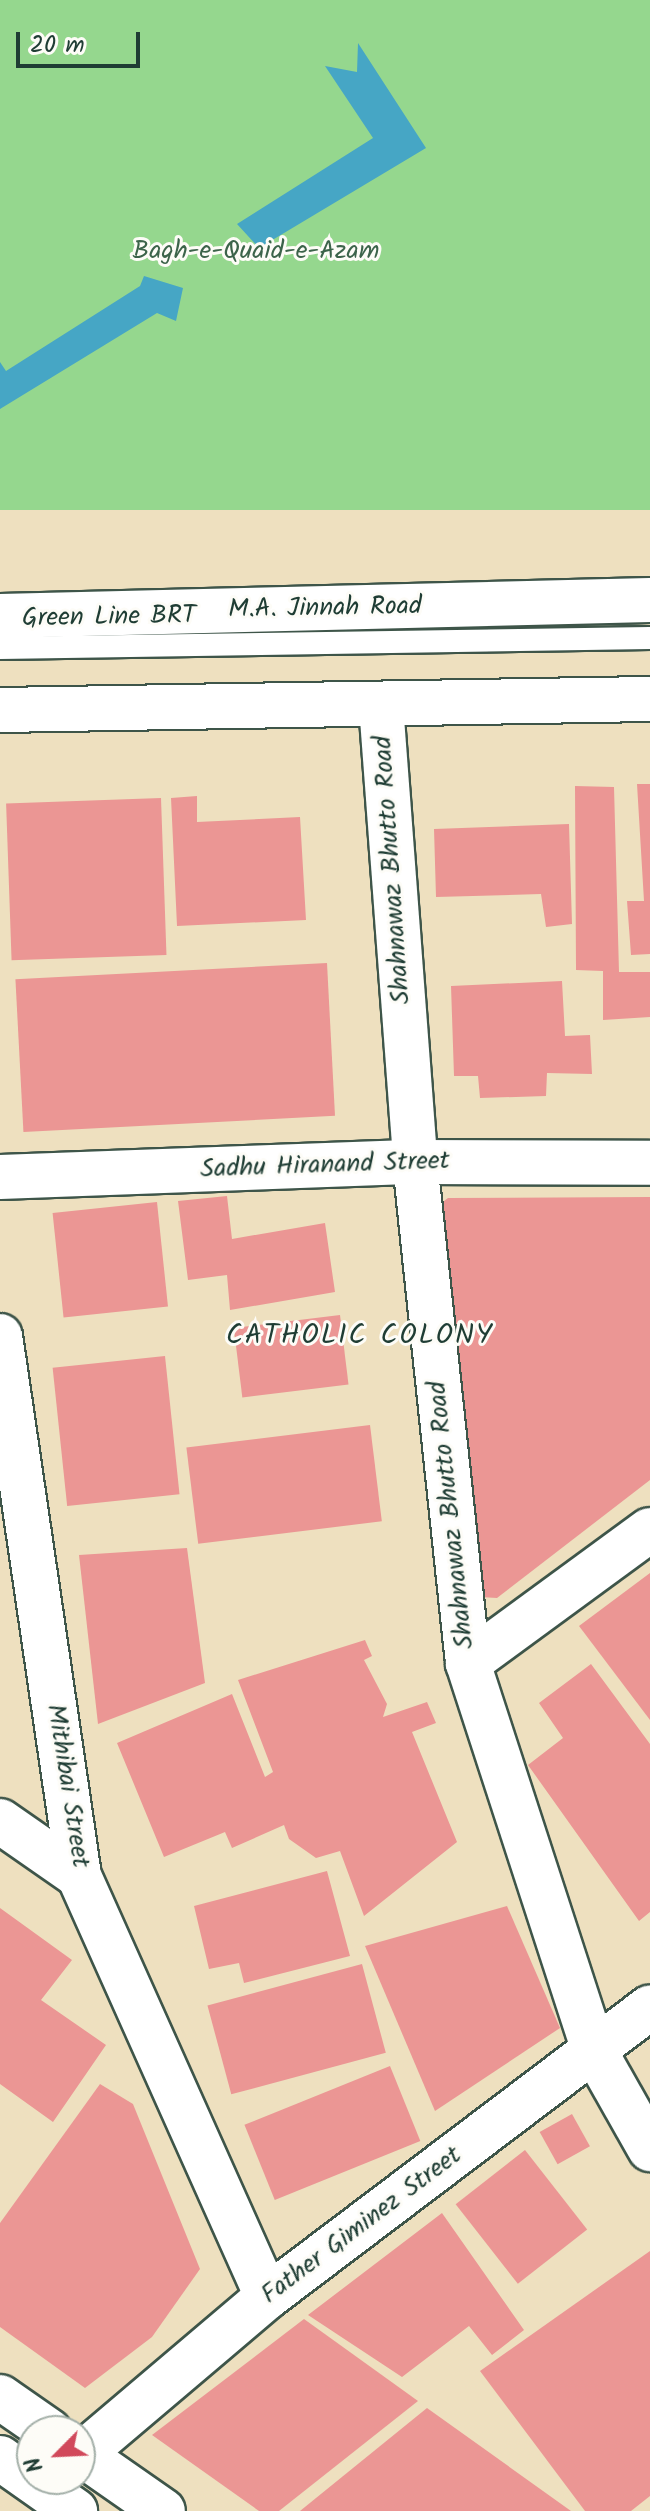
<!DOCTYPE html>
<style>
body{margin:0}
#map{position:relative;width:650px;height:2511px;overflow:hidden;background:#eee0bf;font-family:Kalam,sans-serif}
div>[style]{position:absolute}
.green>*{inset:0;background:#95d78e;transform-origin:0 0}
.water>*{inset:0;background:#46a6c5}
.building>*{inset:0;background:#eb9694;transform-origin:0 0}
.roads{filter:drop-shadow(2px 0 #3e5549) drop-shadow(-2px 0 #3e5549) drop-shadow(0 2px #3e5549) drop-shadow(0 -2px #3e5549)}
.lane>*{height:22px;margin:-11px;padding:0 11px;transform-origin:11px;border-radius:11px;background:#fff}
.street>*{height:44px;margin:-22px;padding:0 22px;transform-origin:22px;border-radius:22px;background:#fff}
.secondary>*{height:44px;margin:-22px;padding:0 22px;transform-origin:22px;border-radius:22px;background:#fff}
.highway>*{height:44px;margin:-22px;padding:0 22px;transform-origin:22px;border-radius:22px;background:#fff}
span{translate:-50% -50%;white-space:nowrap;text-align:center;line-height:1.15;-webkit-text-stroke:6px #fdfcf7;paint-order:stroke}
.park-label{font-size:26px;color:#3c644a}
.street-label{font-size:26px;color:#1f3d34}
.neighbourhood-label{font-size:28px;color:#1f3d34;letter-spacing:2px}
.north{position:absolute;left:16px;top:2415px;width:80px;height:80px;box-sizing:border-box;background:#fdfcf7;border:2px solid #a4b0a9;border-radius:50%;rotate:246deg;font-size:22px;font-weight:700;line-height:32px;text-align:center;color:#1f3d34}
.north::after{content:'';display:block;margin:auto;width:28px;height:36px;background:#d1495b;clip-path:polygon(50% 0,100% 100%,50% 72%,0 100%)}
.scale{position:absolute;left:16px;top:32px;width:124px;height:36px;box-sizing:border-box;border:4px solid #1f3d34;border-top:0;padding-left:10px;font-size:24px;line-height:28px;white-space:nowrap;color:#1f3d34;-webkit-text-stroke:6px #fdfcf7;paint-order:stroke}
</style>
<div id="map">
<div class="green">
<div style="left:0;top:0;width:650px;height:510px"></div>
</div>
<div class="water">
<div style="clip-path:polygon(358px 43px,426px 148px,259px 248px,237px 224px,373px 138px,325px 66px,357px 72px)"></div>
<div style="clip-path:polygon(144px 276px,183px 288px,176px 321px,157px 313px,0 409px,0 362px,6px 371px,140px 286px)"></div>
</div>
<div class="building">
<div style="clip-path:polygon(637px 784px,650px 784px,650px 954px,631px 955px,627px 901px,644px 901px)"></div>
<div style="clip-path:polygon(575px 786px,614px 787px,619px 972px,650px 972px,650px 1017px,603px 1020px,603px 971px,576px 970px)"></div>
<div style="clip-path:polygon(197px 796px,197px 822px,300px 817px,306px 920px,177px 926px,171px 798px)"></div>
<div style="left:161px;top:798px;width:157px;height:155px;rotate:88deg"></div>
<div style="clip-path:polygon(569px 824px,572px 924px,546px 927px,541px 894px,436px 897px,434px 829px)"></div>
<div style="left:327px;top:963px;width:153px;height:312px;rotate:87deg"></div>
<div style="clip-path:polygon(562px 981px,565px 1036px,590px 1035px,592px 1074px,547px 1073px,546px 1096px,480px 1098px,478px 1076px,454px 1076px,451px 986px)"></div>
<div style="clip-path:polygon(227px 1196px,232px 1239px,325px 1223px,335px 1292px,230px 1310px,227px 1275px,188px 1280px,178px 1201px)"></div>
<div style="clip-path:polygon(650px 1197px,650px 1480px,497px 1598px,480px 1597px,435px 1208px,448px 1198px)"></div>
<div style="left:157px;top:1202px;width:105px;height:105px;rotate:84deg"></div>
<div style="left:340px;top:1315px;width:70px;height:107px;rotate:83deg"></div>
<div style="left:165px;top:1356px;width:139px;height:113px;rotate:84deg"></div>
<div style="left:370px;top:1425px;width:97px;height:185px;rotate:83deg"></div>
<div style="clip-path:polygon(187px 1548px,205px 1683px,98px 1724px,79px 1555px)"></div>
<div style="clip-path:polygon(650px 1573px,650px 1720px,579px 1626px)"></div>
<div style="clip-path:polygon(365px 1640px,372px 1656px,364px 1660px,387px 1704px,383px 1717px,427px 1702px,436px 1723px,412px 1732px,457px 1842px,364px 1916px,340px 1851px,316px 1858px,289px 1839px,284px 1825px,232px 1848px,225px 1832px,164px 1857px,117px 1743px,232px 1694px,265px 1777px,273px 1772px,238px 1680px)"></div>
<div style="clip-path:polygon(591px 1664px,650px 1744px,650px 1912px,639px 1921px,528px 1765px,563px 1738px,539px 1703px)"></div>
<div style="clip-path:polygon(327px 1871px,350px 1956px,244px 1983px,239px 1963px,209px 1969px,194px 1906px)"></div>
<div style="clip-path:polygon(507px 1906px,560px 2028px,435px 2111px,365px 1946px)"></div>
<div style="clip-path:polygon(0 1908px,72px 1960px,41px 2000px,106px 2045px,53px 2122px,0 2084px)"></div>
<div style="left:362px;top:1964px;width:92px;height:160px;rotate:75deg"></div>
<div style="left:390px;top:2066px;width:81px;height:157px;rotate:68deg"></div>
<div style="clip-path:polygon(100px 2084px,133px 2104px,200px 2269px,152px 2337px,85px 2388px,0 2327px,0 2223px)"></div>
<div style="left:572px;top:2114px;width:37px;height:37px;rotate:61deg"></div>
<div style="left:525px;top:2150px;width:101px;height:88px;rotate:52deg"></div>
<div style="clip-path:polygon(442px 2213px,524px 2330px,492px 2355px,469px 2326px,402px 2377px,308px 2315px)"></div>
<div style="clip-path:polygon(650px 2251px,650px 2496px,631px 2511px,585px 2511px,480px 2371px)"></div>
<div style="clip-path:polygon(304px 2319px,418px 2401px,279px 2511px,259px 2511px,152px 2435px)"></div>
<div style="clip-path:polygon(427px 2408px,571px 2511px,300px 2511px)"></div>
</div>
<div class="roads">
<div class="lane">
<div style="left:0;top:648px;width:650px;rotate:-0.88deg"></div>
</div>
<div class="street">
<div style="left:0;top:1177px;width:415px;rotate:-2.1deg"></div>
<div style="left:415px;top:1162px;width:235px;rotate:0.2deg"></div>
<div style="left:0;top:1336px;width:546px;rotate:81.68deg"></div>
<div style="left:79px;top:1876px;width:461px;rotate:65.9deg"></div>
<div style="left:468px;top:1663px;width:225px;rotate:-36.2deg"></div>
<div style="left:0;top:1821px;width:96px;rotate:34.8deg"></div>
<div style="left:82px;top:2454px;width:243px;rotate:-40.3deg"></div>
<div style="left:267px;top:2297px;width:480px;rotate:-37.1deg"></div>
</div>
<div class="secondary">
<div style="left:381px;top:705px;width:458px;rotate:85.7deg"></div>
<div style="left:415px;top:1162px;width:504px;rotate:83.96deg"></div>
<div style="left:468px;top:1663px;width:407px;rotate:72deg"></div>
<div style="left:594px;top:2050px;width:114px;rotate:60.5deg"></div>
<div style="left:0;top:2397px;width:60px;rotate:34.8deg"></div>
<div style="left:80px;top:2453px;width:101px;rotate:34.9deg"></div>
<div style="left:0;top:2458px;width:92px;rotate:35.2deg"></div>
</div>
<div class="highway">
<div style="left:0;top:616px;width:650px;rotate:-1.41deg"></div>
<div style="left:0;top:710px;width:650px;rotate:-0.97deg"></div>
</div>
</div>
<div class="park-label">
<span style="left:256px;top:252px">Bagh-e-Quaid-e-Azam</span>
</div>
<div class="street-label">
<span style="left:325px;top:609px;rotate:-1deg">M.A. Jinnah Road</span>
<span style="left:109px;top:618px;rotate:-1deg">Green Line BRT</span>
<span style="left:393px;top:870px;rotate:-94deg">Shahnawaz Bhutto Road</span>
<span style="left:325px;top:1166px;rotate:-2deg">Sadhu Hiranand Street</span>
<span style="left:452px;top:1515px;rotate:-96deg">Shahnawaz Bhutto Road</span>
<span style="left:67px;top:1786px;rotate:81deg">Mithibai Street</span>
<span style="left:362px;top:2226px;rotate:-37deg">Father Giminez Street</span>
</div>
<div class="neighbourhood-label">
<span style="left:360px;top:1336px">CATHOLIC COLONY</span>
</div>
<div class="north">N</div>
<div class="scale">20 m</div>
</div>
